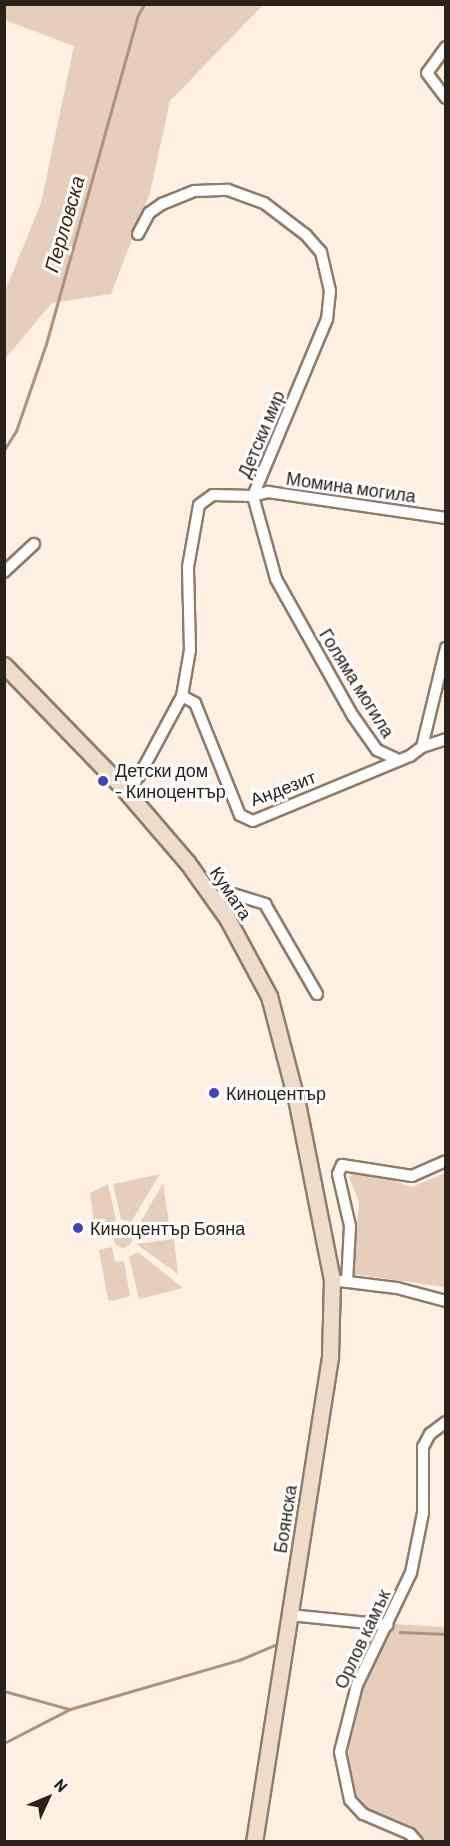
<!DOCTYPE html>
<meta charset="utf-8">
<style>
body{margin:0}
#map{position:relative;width:450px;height:1846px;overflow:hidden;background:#fef0e3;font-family:Barlow,sans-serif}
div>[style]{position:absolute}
.green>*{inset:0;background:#e5cfbc}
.round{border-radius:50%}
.stream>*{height:3px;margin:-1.5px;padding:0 1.5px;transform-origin:1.5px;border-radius:1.5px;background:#ae9279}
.roads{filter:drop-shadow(2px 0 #907b68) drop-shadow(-2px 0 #907b68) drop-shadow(0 2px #907b68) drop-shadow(0 -2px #907b68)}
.minor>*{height:10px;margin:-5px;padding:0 5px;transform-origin:5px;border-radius:5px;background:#fff}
.secondary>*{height:15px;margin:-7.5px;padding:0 7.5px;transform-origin:7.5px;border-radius:7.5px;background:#eedccb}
.dots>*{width:16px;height:16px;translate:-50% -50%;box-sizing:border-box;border:3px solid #fff;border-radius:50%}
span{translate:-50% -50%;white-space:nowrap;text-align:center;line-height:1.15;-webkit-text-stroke:6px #fff;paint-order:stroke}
.street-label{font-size:18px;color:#2a2119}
.poi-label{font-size:18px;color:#2a2119}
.left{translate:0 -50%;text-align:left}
.water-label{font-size:20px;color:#402302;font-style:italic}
.frame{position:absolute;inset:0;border:6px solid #2a2119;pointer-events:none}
.north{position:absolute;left:18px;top:1768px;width:60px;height:60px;-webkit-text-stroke:4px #fff;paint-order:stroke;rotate:46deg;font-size:16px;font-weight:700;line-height:24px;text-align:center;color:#2a2119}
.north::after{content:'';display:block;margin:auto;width:21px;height:27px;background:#2a2119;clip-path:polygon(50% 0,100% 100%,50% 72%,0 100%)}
</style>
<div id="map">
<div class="green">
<div style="clip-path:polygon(5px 5px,263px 5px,170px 101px,150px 193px,111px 294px,52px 303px,5px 359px,5px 291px,41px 203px,74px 46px,5px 20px)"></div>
<div style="clip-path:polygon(359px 1169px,412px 1187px,445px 1173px,445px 1287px,353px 1274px,359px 1202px,349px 1177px)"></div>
<div style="clip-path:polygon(160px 1174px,131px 1222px,121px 1219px,113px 1184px)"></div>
<div style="clip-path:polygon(163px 1183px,169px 1223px,137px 1228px)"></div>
<div style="clip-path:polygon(108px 1184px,116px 1220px,108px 1227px,107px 1237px,96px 1238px,90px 1193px)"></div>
<div class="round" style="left:114px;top:1230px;width:18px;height:18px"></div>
<div style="clip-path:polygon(174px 1239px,178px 1274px,136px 1244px)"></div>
<div style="clip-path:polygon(112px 1247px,115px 1262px,124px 1261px,130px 1296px,112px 1301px,108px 1300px,99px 1250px)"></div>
<div style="clip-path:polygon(138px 1252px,183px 1288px,139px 1299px,129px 1257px)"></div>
<div style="clip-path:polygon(394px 1624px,445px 1627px,445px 1841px,424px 1841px,372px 1813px,352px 1789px,348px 1761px,350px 1728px,364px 1683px)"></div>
</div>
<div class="stream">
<div style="left:4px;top:450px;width:22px;rotate:-58deg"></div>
<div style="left:16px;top:431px;width:92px;rotate:-71deg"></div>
<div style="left:46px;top:344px;width:342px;rotate:-74.4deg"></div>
<div style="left:138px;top:15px;width:13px;rotate:-61deg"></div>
<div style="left:400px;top:1632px;width:46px;rotate:2.5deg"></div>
<div style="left:4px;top:1691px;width:67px;rotate:15.5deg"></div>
<div style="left:4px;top:1743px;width:74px;rotate:-27.3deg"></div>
<div style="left:70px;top:1709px;width:176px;rotate:-16.2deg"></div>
<div style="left:239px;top:1660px;width:41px;rotate:-22.8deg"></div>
</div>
<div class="roads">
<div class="minor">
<div style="left:446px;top:47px;width:32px;rotate:126deg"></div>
<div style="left:427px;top:73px;width:31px;rotate:53deg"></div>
<div style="left:138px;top:234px;width:24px;rotate:-62deg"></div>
<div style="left:149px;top:213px;width:16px;rotate:-35deg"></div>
<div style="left:162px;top:204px;width:35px;rotate:-22deg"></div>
<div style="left:195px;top:191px;width:33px;rotate:-2deg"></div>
<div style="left:228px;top:190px;width:38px;rotate:20deg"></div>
<div style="left:264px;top:203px;width:53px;rotate:37.3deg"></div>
<div style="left:306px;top:235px;width:23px;rotate:49deg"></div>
<div style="left:321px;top:252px;width:40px;rotate:77deg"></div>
<div style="left:330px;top:291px;width:28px;rotate:96deg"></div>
<div style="left:327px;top:319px;width:192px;rotate:112.7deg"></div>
<div style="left:253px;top:496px;width:86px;rotate:74.5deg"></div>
<div style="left:276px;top:579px;width:157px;rotate:60.7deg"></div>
<div style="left:353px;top:716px;width:42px;rotate:54.8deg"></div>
<div style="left:377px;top:750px;width:21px;rotate:25deg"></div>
<div style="left:253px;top:496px;width:16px;rotate:-15deg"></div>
<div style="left:268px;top:492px;width:180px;rotate:8.3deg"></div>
<div style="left:4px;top:572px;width:41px;rotate:-43deg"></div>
<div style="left:182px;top:696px;width:15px;rotate:28deg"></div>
<div style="left:195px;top:703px;width:121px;rotate:68.1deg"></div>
<div style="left:240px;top:815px;width:14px;rotate:25deg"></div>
<div style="left:253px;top:821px;width:170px;rotate:-22.5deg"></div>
<div style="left:410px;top:756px;width:15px;rotate:-37deg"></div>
<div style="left:422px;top:747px;width:102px;rotate:-76.4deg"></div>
<div style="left:422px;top:747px;width:25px;rotate:-18deg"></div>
<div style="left:125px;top:790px;width:20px;rotate:-45deg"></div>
<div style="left:139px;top:776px;width:91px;rotate:-61.7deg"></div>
<div style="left:182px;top:696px;width:47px;rotate:-80.1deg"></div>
<div style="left:190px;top:650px;width:83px;rotate:-91.4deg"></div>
<div style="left:188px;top:567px;width:63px;rotate:-79.9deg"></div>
<div style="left:199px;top:505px;width:17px;rotate:-36deg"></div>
<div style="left:213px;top:495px;width:40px;rotate:1.4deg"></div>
<div style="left:213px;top:898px;width:20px;rotate:-11deg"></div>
<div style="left:233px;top:894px;width:34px;rotate:17deg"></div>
<div style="left:265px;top:904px;width:104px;rotate:60deg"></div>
<div style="left:340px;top:1281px;width:57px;rotate:7deg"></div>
<div style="left:397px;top:1288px;width:51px;rotate:14.9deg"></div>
<div style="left:347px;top:1282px;width:56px;rotate:-86.9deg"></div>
<div style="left:350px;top:1226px;width:53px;rotate:-103deg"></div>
<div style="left:338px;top:1174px;width:10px;rotate:-66deg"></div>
<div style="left:342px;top:1165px;width:71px;rotate:8.9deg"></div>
<div style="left:412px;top:1176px;width:37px;rotate:-24deg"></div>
<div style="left:290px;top:1615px;width:98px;rotate:5.9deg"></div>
<div style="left:417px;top:1842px;width:11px;rotate:-131deg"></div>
<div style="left:410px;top:1834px;width:51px;rotate:-156.9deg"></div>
<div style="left:363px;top:1814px;width:19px;rotate:-133deg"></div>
<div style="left:350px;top:1800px;width:49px;rotate:-101.8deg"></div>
<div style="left:340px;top:1752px;width:69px;rotate:-75.8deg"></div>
<div style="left:357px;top:1685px;width:124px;rotate:-64.3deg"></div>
<div style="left:411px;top:1573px;width:61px;rotate:-78.7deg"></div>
<div style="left:423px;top:1513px;width:66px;rotate:-90deg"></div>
<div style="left:423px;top:1447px;width:15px;rotate:-62deg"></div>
<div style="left:430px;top:1434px;width:20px;rotate:-37deg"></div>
</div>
<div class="secondary">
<div style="left:4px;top:665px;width:174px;rotate:45.9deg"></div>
<div style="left:125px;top:790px;width:95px;rotate:49.3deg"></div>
<div style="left:187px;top:862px;width:69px;rotate:54.5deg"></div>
<div style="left:227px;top:918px;width:89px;rotate:61.7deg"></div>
<div style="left:269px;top:996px;width:111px;rotate:75.3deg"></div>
<div style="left:297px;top:1103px;width:180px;rotate:78.8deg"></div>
<div style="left:332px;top:1280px;width:77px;rotate:91.5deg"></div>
<div style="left:330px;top:1357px;width:491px;rotate:98.9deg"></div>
</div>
</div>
<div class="dots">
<div style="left:103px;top:781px;background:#3e46ba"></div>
<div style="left:214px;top:1093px;background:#3e46ba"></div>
<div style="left:78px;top:1228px;background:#3e46ba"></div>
</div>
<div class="street-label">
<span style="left:261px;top:434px;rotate:-67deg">Детски мир</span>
<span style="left:351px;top:487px;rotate:8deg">Момина могила</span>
<span style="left:357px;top:683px;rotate:58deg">Голяма могила</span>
<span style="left:283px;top:788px;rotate:-21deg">Андезит</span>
<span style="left:231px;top:893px;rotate:56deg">Кумата</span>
<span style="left:285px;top:1519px;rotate:-81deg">Боянска</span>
<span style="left:362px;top:1639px;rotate:-65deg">Орлов камък</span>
</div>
<div class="poi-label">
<span class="left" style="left:115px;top:781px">Детски дом<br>- Киноцентър</span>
<span class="left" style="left:226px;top:1093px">Киноцентър</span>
<span class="left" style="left:90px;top:1228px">Киноцентър Бояна</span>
</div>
<div class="water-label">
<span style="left:64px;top:224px;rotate:-74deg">Перловска</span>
</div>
<div class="frame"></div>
<div class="north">N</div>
</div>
